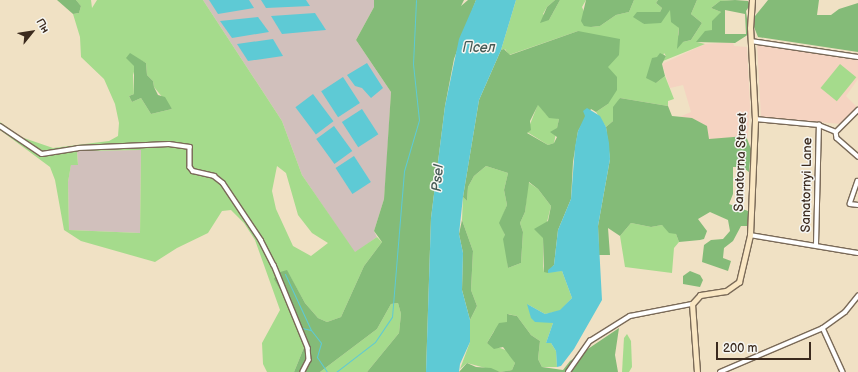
<!DOCTYPE html>
<meta charset="utf-8">
<style>
body{margin:0}
#map{position:relative;width:858px;height:372px;overflow:hidden;background:#f0e1c4;font-family:"Balsamiq Sans",sans-serif}
div>[style]{position:absolute}
.built>*{inset:0;background:#f5d3c1}
.industrial>*{inset:0;background:#d1c0bc}
.green>*{inset:0;background:#a5db8c;transform-origin:0 0}
.forest>*{inset:0;background:#84bb78}
.water>*{inset:0;background:#5ecad5;transform-origin:0 0}
.stream>*{height:1px;margin:-0.5px;padding:0 0.5px;transform-origin:0.5px;border-radius:0.5px;background:#5ecad5}
.roads{filter:drop-shadow(1px 0 #7a6a58) drop-shadow(-1px 0 #7a6a58) drop-shadow(0 1px #7a6a58) drop-shadow(0 -1px #7a6a58)}
.minor>*{height:3.5px;margin:-1.75px;padding:0 1.75px;transform-origin:1.75px;border-radius:1.75px;background:#fff}
.secondary>*{height:5px;margin:-2.5px;padding:0 2.5px;transform-origin:2.5px;border-radius:2.5px;background:#fae7c3}
span{translate:-50% -50%;white-space:nowrap;text-align:center;line-height:1.15;-webkit-text-stroke:3px #f6f6f2;paint-order:stroke}
.street-label{font-size:13px;color:#3b2a1e}
.water-label{font-size:14px;color:#465a55;font-style:italic}
.north{position:absolute;left:12px;top:12px;width:40px;height:40px;-webkit-text-stroke:3px #f6f6f2;paint-order:stroke;rotate:60deg;font-size:11px;font-weight:700;line-height:16px;text-align:center;color:#3b2a1e}
.north::after{content:'';display:block;margin:auto;width:14px;height:18px;background:#3b2a1e;clip-path:polygon(50% 0,100% 100%,50% 72%,0 100%)}
.scale{position:absolute;left:716px;top:342px;width:95px;height:18px;box-sizing:border-box;border:2px solid #3b2a1e;border-top:0;padding-left:5px;font-size:12px;line-height:14px;white-space:nowrap;color:#3b2a1e;-webkit-text-stroke:3px #f6f6f2;paint-order:stroke}
</style>
<div id="map">
<div class="built">
<div style="clip-path:polygon(733px 42px,734px 46px,747px 47px,750px 106px,746px 163px,670px 121px,691px 112px,683px 85px,670px 88px,662px 64px,705px 44px)"></div>
<div style="clip-path:polygon(757px 43px,858px 59px,858px 79px,846px 96px,857px 107px,841px 124px,761px 117px)"></div>
</div>
<div class="industrial">
<div style="clip-path:polygon(203px 0,374px 0,374px 7px,356px 40px,391px 92px,386px 175px,384px 199px,374px 231px,377px 237px,355px 253px,302px 175px,282px 121px)"></div>
<div style="clip-path:polygon(141px 150px,140px 233px,69px 230px,68px 182px,71px 164px,78px 164px,77px 151px)"></div>
</div>
<div class="green">
<div style="clip-path:polygon(evenodd,76px 0,91px 0,92px 8px,97px 0,203px 0,282px 121px,302px 175px,355px 252px,377px 237px,382px 242px,364px 266px,341px 317px,327px 322px,318px 318px,305px 303px,287px 271px,295px 315px,305px 345px,294px 372px,267px 372px,263px 364px,262px 343px,280px 310px,255px 240px,244px 223px,231px 210px,222px 211px,208px 233px,177px 248px,155px 262px,81px 241px,64px 230px,55px 180px,50px 167px,0 130px,0 122px,21px 137px,53px 148px,109px 141px,118px 136px,119px 123px,115px 104px,104px 79px,81px 57px,80px 37px,73px 14px,79px 13px,81px 6px,76px 0,138px 59px,146px 63px,147px 75px,153px 81px,154px 87px,172px 109px,151px 114px,141px 98px,132px 102px,129px 96px,134px 94px,133px 75px,138px 59px,76px 0,141px 150px,140px 233px,69px 230px,68px 182px,71px 165px,78px 165px,77px 151px,141px 150px,76px 0,277px 166px,286px 173px,298px 215px,312px 233px,328px 243px,311px 256px,293px 246px,276px 209px,272px 191px,277px 166px)"></div>
<div style="clip-path:polygon(516px 0,555px 0,547px 7px,543px 14px,549px 20px,560px 0,586px 0,582px 7px,591px 27px,600px 26px,616px 15px,629px 12px,634px 0,658px 0,656px 3px,662px 8px,660px 12px,637px 12px,644px 24px,670px 9px,679px 28px,678px 35px,683px 42px,691px 40px,702px 23px,691px 14px,697px 0,735px 0,720px 1px,711px 8px,721px 12px,712px 30px,697px 42px,705px 44px,663px 61px,666px 56px,664px 53px,656px 83px,665px 76px,674px 99px,668px 101px,668px 106px,620px 98px,613px 115px,613px 121px,606px 127px,596px 112px,608px 104px,608px 67px,578px 31px,509px 55px,505px 49px,501px 50px)"></div>
<div style="left:840px;top:64px;width:21px;height:31px;rotate:39deg"></div>
<div style="clip-path:polygon(538px 104px,546px 114px,559px 119px,554px 143px,548px 145px,527px 132px)"></div>
<div style="clip-path:polygon(486px 166px,508px 173px,504px 190px,507px 205px,500px 223px,505px 235px,508px 268px,521px 263px,523px 232px,520px 223px,525px 212px,528px 182px,538px 189px,551px 206px,543px 238px,543px 266px,544px 272px,562px 271px,572px 298px,560px 311px,545px 314px,527px 304px,553px 323px,546px 343px,551px 343px,556px 351px,557px 367px,542px 367px,538px 359px,540px 341px,531px 335px,517px 316px,508px 314px,508px 323px,494px 331px,487px 343px,508px 351px,515px 363px,512px 370px,500px 372px,467px 363px,460px 369px,470px 342px,470px 320px,477px 306px,471px 290px,473px 251px,462px 220px,463px 197px,467px 201px,468px 187px,474px 176px)"></div>
<div style="clip-path:polygon(631px 223px,651px 227px,662px 225px,676px 234px,679px 242px,674px 248px,672px 273px,625px 267px,620px 236px)"></div>
<div style="clip-path:polygon(398px 303px,401px 314px,399px 333px,367px 372px,320px 372px,377px 329px,391px 304px)"></div>
<div style="clip-path:polygon(627px 334px,631px 341px,632px 367px,629px 372px,622px 372px,624px 338px)"></div>
</div>
<div class="forest">
<div style="clip-path:polygon(57px 0,76px 0,81px 6px,79px 13px,73px 14px)"></div>
<div style="clip-path:polygon(374px 0,464px 0,461px 6px,468px 0,476px 0,454px 59px,445px 106px,431px 218px,426px 372px,367px 372px,399px 333px,401px 314px,398px 303px,391px 304px,377px 329px,320px 372px,294px 372px,305px 345px,295px 315px,274px 279px,277px 273px,287px 270px,305px 303px,318px 318px,327px 322px,341px 317px,364px 266px,382px 242px,374px 231px,384px 199px,391px 92px,356px 40px,374px 7px)"></div>
<div style="clip-path:polygon(555px 0,560px 0,549px 20px,540px 23px,547px 7px)"></div>
<div style="clip-path:polygon(586px 0,634px 0,629px 12px,616px 15px,600px 26px,591px 27px,584px 26px,581px 21px)"></div>
<div style="clip-path:polygon(658px 0,697px 0,691px 14px,702px 23px,691px 40px,683px 42px,677px 49px,679px 28px,671px 22px,670px 10px,661px 23px,644px 24px,633px 17px,637px 12px,660px 12px,662px 8px,656px 3px)"></div>
<div style="clip-path:polygon(evenodd,735px 0,748px 1px,750px 5px,746px 11px,749px 34px,735px 43px,696px 42px,705px 31px,712px 30px,712px 21px,721px 12px,711px 8px,720px 1px,735px 0,725px 10px,745px 14px,746px 34px,725px 34px,725px 10px)"></div>
<div style="clip-path:polygon(768px 0,819px 0,817px 15px,831px 15px,839px 9px,858px 3px,858px 52px,758px 37px,754px 27px,755px 16px)"></div>
<div style="clip-path:polygon(evenodd,578px 31px,620px 39px,619px 55px,608px 67px,617px 77px,617px 90px,608px 104px,596px 112px,591px 109px,578px 131px,573px 162px,571px 199px,558px 230px,554px 265px,548px 273px,544px 272px,543px 238px,534px 229px,548px 221px,551px 206px,538px 189px,529px 182px,525px 212px,520px 223px,523px 232px,521px 263px,508px 268px,503px 239px,505px 235px,499px 223px,507px 205px,504px 190px,508px 173px,486px 166px,474px 176px,468px 187px,467px 201px,463px 197px,479px 100px,501px 50px,504px 49px,510px 55px,578px 31px,538px 105px,549px 118px,559px 119px,557px 128px,550px 132px,557px 137px,554px 143px,548px 145px,527px 133px,531px 130px,530px 121px,538px 105px)"></div>
<div style="clip-path:polygon(130px 53px,146px 63px,147px 75px,153px 81px,154px 87px,158px 95px,165px 97px,172px 109px,151px 114px,141px 98px,132px 102px,129px 96px,134px 94px,134px 66px,126px 58px)"></div>
<div style="clip-path:polygon(660px 53px,666px 56px,662px 64px,665px 76px,656px 83px,646px 78px,652px 58px,657px 57px)"></div>
<div style="clip-path:polygon(620px 98px,668px 106px,672px 116px,692px 118px,707px 126px,709px 139px,746px 136px,751px 149px,749px 172px,742px 167px,733px 167px,733px 194px,729px 204px,748px 211px,748px 220px,747px 226px,741px 226px,733px 241px,724px 248px,723px 258px,731px 261px,728px 271px,702px 262px,704px 245px,711px 240px,723px 239px,730px 231px,728px 220px,710px 212px,698px 219px,707px 231px,704px 239px,700px 240px,679px 242px,676px 234px,669px 233px,662px 225px,651px 227px,631px 223px,620px 236px,608px 228px,610px 255px,599px 255px,598px 226px,610px 159px,606px 127px,613px 121px,613px 107px)"></div>
<div style="clip-path:polygon(462px 220px,473px 251px,471px 290px,477px 306px,470px 320px,462px 290px,463px 253px,459px 234px)"></div>
<div style="clip-path:polygon(690px 271px,700px 275px,703px 280px,700px 287px,683px 284px,683px 276px)"></div>
<div style="clip-path:polygon(507px 314px,517px 316px,531px 335px,540px 341px,538px 359px,542px 367px,563px 370px,570px 361px,619px 328px,615px 355px,618px 372px,500px 372px,512px 370px,515px 363px,503px 347px,494px 349px,487px 343px,499px 323px,507px 322px)"></div>
<div style="clip-path:polygon(467px 363px,476px 367px,491px 368px,500px 372px,459px 372px)"></div>
</div>
<div class="water">
<div style="clip-path:polygon(209px 0,249px 0,254px 8px,218px 14px)"></div>
<div style="clip-path:polygon(261px 0,306px 0,310px 6px,266px 8px)"></div>
<div style="clip-path:polygon(476px 0,516px 0,501px 50px,479px 100px,463px 197px,459px 234px,463px 253px,462px 290px,470px 320px,470px 342px,460px 364px,459px 372px,426px 372px,431px 218px,445px 106px,459px 39px)"></div>
<div style="clip-path:polygon(315px 13px,326px 30px,282px 34px,271px 16px)"></div>
<div style="clip-path:polygon(258px 17px,269px 32px,232px 38px,220px 21px)"></div>
<div style="clip-path:polygon(273px 39px,283px 56px,248px 61px,237px 44px)"></div>
<div style="clip-path:polygon(367px 63px,383px 88px,371px 98px,362px 88px,355px 86px,347px 75px)"></div>
<div style="left:343px;top:77px;width:31px;height:26px;rotate:57deg"></div>
<div style="left:313px;top:94px;width:34px;height:22px;rotate:53deg"></div>
<div style="clip-path:polygon(587px 108px,600px 116px,606px 127px,609px 143px,610px 159px,598px 226px,602px 300px,574px 349px,561px 366px,557px 367px,556px 351px,551px 343px,546px 343px,553px 323px,535px 322px,531px 318px,527px 304px,545px 314px,560px 310px,572px 298px,562px 271px,548px 273px,548px 270px,554px 265px,558px 230px,571px 199px,575px 147px,578px 131px,585px 116px,583px 111px)"></div>
<div style="left:362px;top:109px;width:30px;height:24px;rotate:57deg"></div>
<div style="left:334px;top:126px;width:31px;height:22px;rotate:54deg"></div>
<div style="left:354px;top:156px;width:31px;height:22px;rotate:57deg"></div>
</div>
<div class="stream">
<div style="left:285px;top:274px;width:62px;rotate:65.1deg"></div>
<div style="left:311px;top:330px;width:16px;rotate:52deg"></div>
<div style="left:321px;top:343px;width:15px;rotate:106deg"></div>
<div style="left:317px;top:357px;width:18px;rotate:56deg"></div>
<div style="left:302px;top:328px;width:9px;rotate:13deg"></div>
<div style="left:336px;top:372px;width:49px;rotate:-37.6deg"></div>
<div style="left:375px;top:342px;width:30px;rotate:-56deg"></div>
<div style="left:392px;top:317px;width:146px;rotate:-85.3deg"></div>
<div style="left:404px;top:171px;width:53px;rotate:-73.6deg"></div>
<div style="left:419px;top:120px;width:56px;rotate:-96.1deg"></div>
<div style="left:413px;top:64px;width:64px;rotate:-87.3deg"></div>
</div>
<div class="roads">
<div class="minor">
<div style="left:751px;top:41px;width:108px;rotate:8.5deg"></div>
<div style="left:755px;top:119px;width:64px;rotate:5.4deg"></div>
<div style="left:819px;top:125px;width:18px;rotate:22deg"></div>
<div style="left:836px;top:132px;width:6px;rotate:81deg"></div>
<div style="left:837px;top:138px;width:28px;rotate:41deg"></div>
<div style="left:0;top:126px;width:50px;rotate:33.7deg"></div>
<div style="left:42px;top:154px;width:36px;rotate:-9deg"></div>
<div style="left:78px;top:148px;width:91px;rotate:-2.5deg"></div>
<div style="left:169px;top:144px;width:21px;rotate:8deg"></div>
<div style="left:190px;top:147px;width:20px;rotate:90deg"></div>
<div style="left:190px;top:167px;width:5px;rotate:53deg"></div>
<div style="left:193px;top:171px;width:22px;rotate:13deg"></div>
<div style="left:214px;top:176px;width:11px;rotate:38deg"></div>
<div style="left:223px;top:183px;width:69px;rotate:56.3deg"></div>
<div style="left:261px;top:240px;width:28px;rotate:63deg"></div>
<div style="left:274px;top:265px;width:90px;rotate:67.7deg"></div>
<div style="left:308px;top:348px;width:12px;rotate:85deg"></div>
<div style="left:309px;top:360px;width:13px;rotate:117deg"></div>
<div style="left:836px;top:132px;width:31px;rotate:-45deg"></div>
<div style="left:858px;top:181px;width:24px;rotate:109deg"></div>
<div style="left:850px;top:204px;width:8px;rotate:7deg"></div>
<div style="left:750px;top:235px;width:109px;rotate:9.5deg"></div>
<div style="left:816px;top:245px;width:120px;rotate:-88.6deg"></div>
<div style="left:823px;top:328px;width:48px;rotate:65.6deg"></div>
<div style="left:568px;top:372px;width:38px;rotate:-55deg"></div>
<div style="left:590px;top:341px;width:47px;rotate:-32deg"></div>
<div style="left:630px;top:316px;width:63px;rotate:-11deg"></div>
<div style="left:720px;top:372px;width:112px;rotate:-23.1deg"></div>
<div style="left:823px;top:328px;width:27px;rotate:-36deg"></div>
<div style="left:845px;top:312px;width:21px;rotate:-51deg"></div>
</div>
<div class="secondary">
<div style="left:697px;top:372px;width:68px;rotate:-94.2deg"></div>
<div style="left:692px;top:304px;width:12px;rotate:-48deg"></div>
<div style="left:700px;top:295px;width:26px;rotate:-9deg"></div>
<div style="left:726px;top:291px;width:16px;rotate:-35deg"></div>
<div style="left:739px;top:282px;width:48px;rotate:-76.8deg"></div>
<div style="left:750px;top:235px;width:116px;rotate:-87.5deg"></div>
<div style="left:755px;top:119px;width:91px;rotate:-93.1deg"></div>
<div style="left:750px;top:28px;width:28px;rotate:-86deg"></div>
</div>
</div>
<div class="street-label">
<span style="left:741px;top:162px;rotate:-88deg">Sanatorna Street</span>
<span style="left:807px;top:185px;rotate:-89deg">Sanatornyi Lane</span>
</div>
<div class="water-label">
<span style="left:479px;top:48px">Псел</span>
<span style="left:438px;top:178px;rotate:-85deg">Psel</span>
</div>
<div class="north">Пн</div>
<div class="scale">200 m</div>
</div>
